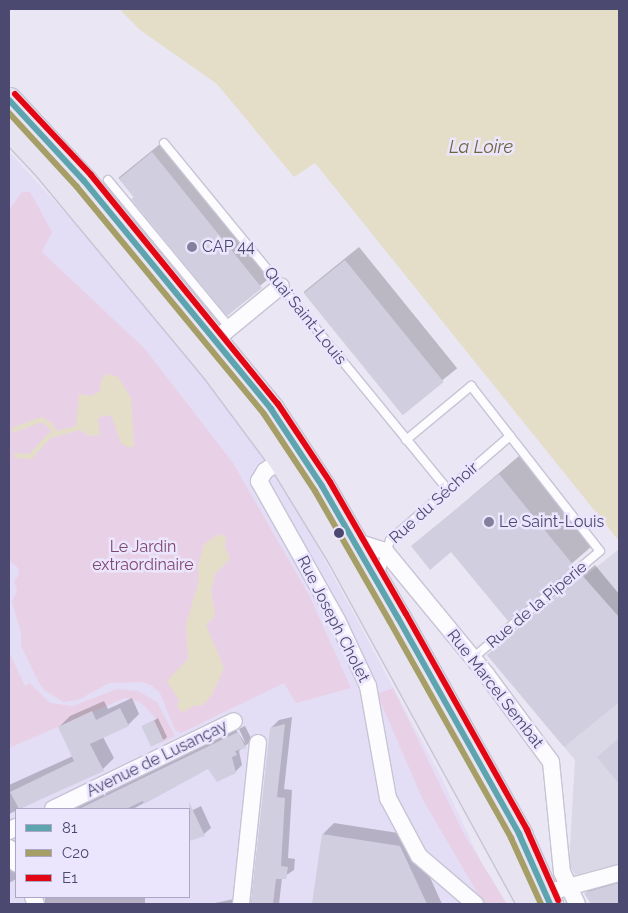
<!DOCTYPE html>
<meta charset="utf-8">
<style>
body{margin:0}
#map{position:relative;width:628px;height:913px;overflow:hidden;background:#eae6f4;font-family:Raleway,sans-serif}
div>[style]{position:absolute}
.residential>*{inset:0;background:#e3ddf5}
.industrial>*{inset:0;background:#dad7e6}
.green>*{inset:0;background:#e8d1e6}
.water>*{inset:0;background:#e4dec9}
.shadow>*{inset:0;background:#0003;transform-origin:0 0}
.stream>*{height:5px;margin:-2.5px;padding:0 2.5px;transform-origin:2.5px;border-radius:2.5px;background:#e4dec9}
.building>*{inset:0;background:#d1cee0;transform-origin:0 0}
.roads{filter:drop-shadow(1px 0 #c7c4d5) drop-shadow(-1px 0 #c7c4d5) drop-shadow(0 1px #c7c4d5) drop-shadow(0 -1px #c7c4d5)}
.service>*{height:8px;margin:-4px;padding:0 4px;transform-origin:4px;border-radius:4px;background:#fcfbfd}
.minor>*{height:16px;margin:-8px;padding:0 8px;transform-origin:8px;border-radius:8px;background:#fcfbfd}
.primary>*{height:25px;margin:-12.5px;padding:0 12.5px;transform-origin:12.5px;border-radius:12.5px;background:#e7e3f0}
.bus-1>*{height:6px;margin:-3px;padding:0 3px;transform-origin:3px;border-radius:3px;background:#5ea4af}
.bus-2>*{height:6px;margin:-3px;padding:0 3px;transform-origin:3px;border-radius:3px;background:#a59e66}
.bus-3>*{height:6px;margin:-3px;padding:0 3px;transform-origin:3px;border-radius:3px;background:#e30613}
.dots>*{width:14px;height:14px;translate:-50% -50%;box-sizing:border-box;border:2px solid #ece5fe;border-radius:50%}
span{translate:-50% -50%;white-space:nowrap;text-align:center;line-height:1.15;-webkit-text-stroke:5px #ece5fe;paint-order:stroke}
.poi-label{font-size:16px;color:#4b496f}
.left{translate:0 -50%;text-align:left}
.street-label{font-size:16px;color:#4b496f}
.park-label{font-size:16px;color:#7f486a}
.water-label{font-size:18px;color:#6d663c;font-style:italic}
.frame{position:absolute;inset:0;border:10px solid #4b496f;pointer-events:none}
.legend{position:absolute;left:15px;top:808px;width:175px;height:90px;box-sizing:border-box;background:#ece5fe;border:1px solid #aca7c5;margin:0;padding:6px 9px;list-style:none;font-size:15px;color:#4b496f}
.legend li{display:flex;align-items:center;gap:10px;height:25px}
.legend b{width:25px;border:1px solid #aca7c5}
</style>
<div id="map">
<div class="residential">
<div style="clip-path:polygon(evenodd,9px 152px,184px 341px,255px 430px,441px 777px,501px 904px,9px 904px,9px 152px,16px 809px,189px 809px,189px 897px,16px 897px,16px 809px)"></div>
</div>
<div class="industrial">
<div style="clip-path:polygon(619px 549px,619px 864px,575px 875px,569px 864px,575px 760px,487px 655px)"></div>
</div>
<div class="green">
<div style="clip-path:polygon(22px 192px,30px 192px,52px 232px,42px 252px,145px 349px,233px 463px,309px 595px,351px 688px,296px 703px,284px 683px,181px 733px,175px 730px,160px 693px,151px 685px,142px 682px,109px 683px,78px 700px,64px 702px,44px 690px,39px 683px,21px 646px,21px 633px,12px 602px,17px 590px,14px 581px,19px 575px,18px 568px,9px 560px,9px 210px)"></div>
<div style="clip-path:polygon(9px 652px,25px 686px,30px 683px,50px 703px,73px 706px,117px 689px,138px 691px,157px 702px,175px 736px,161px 743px,151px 722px,156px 719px,152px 714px,140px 702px,125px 698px,9px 748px)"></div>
<div style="clip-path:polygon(393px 688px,464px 834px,507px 904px,484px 904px,423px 800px,377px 694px)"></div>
</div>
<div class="water">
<div style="clip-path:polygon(119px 9px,619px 9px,619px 541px,315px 163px,294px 177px,217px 84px,140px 30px)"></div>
<div style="clip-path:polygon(106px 374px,118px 377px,131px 398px,134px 447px,127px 447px,121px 443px,112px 417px,108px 415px,98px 418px,100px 435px,90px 436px,76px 428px,79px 394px,91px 396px,100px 391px,101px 380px)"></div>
<div style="clip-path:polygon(219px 534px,226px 537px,225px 547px,230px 559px,215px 574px,211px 591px,215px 616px,206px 625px,224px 668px,212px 695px,202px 706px,195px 705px,183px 712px,177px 707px,179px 700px,167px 681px,188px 659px,186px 624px,199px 580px,198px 567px,204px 544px)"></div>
</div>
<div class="shadow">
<div style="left:165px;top:140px;width:173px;height:60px;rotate:51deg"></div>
<div style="left:359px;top:247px;width:156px;height:71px;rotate:51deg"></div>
<div style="clip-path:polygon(519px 456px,592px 546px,508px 619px,451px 550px,413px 546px)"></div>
<div style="clip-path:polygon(595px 565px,619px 594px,619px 700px,564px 745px,499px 645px)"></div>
<div style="clip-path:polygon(132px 698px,139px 714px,128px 725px,103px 737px,114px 758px,103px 769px,9px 814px,9px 785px,73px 756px,59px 727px,70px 716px,104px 701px,108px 709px)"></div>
<div style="clip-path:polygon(292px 717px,284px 789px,292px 790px,288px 858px,295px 859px,294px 870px,282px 878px,279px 904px,251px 904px,271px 728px,279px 720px)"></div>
<div style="clip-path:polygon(158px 718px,167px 737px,164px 740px,144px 727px)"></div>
<div style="clip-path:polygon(245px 726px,252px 740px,239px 751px,242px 765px,235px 772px,209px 767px,133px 809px,74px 809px,236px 730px,246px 744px,239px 729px)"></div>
<div style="clip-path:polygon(201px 806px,211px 828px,204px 834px,189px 840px,189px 812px)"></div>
<div style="clip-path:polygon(334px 823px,411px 835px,442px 904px,313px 904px,323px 834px)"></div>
<div style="clip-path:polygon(9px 850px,16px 865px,16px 879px,9px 883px)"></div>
<div style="clip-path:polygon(619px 880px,619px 904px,592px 904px,586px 893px,592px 887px)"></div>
<div style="left:45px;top:897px;width:100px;height:8px"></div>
<div style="clip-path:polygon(239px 898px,245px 904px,210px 904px)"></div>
</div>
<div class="stream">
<div style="left:14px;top:429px;width:29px;rotate:-20deg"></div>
<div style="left:41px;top:419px;width:11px;rotate:34deg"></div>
<div style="left:50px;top:425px;width:9px;rotate:63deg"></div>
<div style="left:16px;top:455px;width:14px;rotate:4deg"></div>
<div style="left:30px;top:456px;width:28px;rotate:-48deg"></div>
<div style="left:49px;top:435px;width:28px;rotate:-15deg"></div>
</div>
<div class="building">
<div style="clip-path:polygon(152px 152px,262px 288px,227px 316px,131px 199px,134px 197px,119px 179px)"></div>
<div style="left:345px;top:260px;width:157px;height:53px;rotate:51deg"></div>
<div style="clip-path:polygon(499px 474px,574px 566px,508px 621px,451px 552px,430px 570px,411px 546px)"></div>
<div style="clip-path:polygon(581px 574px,619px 617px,619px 702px,564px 747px,487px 655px)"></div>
<div style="clip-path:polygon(120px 708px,129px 726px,90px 744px,104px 771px,19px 809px,10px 792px,74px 761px,58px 727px,92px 711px,96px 720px)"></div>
<div style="left:154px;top:720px;width:23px;height:14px;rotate:65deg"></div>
<div style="clip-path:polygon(285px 724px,277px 797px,285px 798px,281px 866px,288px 867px,286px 879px,276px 879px,273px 904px,251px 904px,270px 728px)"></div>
<div style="clip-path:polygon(238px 732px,246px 748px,235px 751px,237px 755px,232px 757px,236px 773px,217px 782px,208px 769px,144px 804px,143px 801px,126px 809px,79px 809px)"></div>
<div style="clip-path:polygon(619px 738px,619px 784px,597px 757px)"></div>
<div style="clip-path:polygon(189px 802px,205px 836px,189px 841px)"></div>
<div style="clip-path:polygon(322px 834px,400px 846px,427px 904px,312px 904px)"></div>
<div style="clip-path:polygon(619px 883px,619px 904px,591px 904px,584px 893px)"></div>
</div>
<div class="roads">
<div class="service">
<div style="left:164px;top:143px;width:447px;rotate:50.7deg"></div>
<div style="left:108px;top:180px;width:192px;rotate:50.5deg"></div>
<div style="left:406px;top:440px;width:85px;rotate:-39.7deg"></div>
<div style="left:471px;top:386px;width:209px;rotate:52deg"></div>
<div style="left:600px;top:551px;width:166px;rotate:139.9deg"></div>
<div style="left:380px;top:573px;width:34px;rotate:-73deg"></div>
<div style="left:390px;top:540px;width:159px;rotate:-40.9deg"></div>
</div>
<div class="minor">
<div style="left:215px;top:340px;width:85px;rotate:-39.3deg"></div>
<div style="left:288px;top:455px;width:28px;rotate:145deg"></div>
<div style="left:265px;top:471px;width:12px;rotate:121deg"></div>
<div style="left:259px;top:481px;width:159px;rotate:60.7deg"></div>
<div style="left:337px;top:620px;width:73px;rotate:64.8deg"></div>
<div style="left:368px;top:686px;width:114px;rotate:79.9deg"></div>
<div style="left:388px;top:798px;width:66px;rotate:61.9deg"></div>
<div style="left:419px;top:856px;width:74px;rotate:40.6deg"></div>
<div style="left:354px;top:541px;width:33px;rotate:18deg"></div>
<div style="left:385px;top:551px;width:159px;rotate:50.6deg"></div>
<div style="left:486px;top:674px;width:109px;rotate:53.5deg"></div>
<div style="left:551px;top:762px;width:111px;rotate:84.3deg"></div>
<div style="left:562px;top:872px;width:35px;rotate:65deg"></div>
<div style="left:53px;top:809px;width:201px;rotate:-25.9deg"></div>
<div style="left:9px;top:831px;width:8px;rotate:-30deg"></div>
<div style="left:9px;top:848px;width:17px;rotate:65deg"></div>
<div style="left:557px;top:890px;width:64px;rotate:-15.3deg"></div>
<div style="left:33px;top:897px;width:8px;rotate:67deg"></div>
<div style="left:241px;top:904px;width:162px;rotate:-84deg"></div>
</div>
<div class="primary">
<div style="left:9px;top:100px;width:110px;rotate:47.2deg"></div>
<div style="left:84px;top:181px;width:295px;rotate:50.6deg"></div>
<div style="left:271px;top:409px;width:92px;rotate:56.5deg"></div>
<div style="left:322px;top:486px;width:152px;rotate:60.1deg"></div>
<div style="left:398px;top:618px;width:248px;rotate:60.7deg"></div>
<div style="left:519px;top:834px;width:77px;rotate:66.1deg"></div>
<div style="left:9px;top:128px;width:51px;rotate:46.6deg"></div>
<div style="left:44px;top:165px;width:263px;rotate:50.3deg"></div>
<div style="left:212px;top:367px;width:116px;rotate:53.4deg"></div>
<div style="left:281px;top:460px;width:111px;rotate:58.6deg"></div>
<div style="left:339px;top:555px;width:398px;rotate:61.3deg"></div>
</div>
</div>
<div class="bus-1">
<div style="left:9px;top:100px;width:110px;rotate:47.2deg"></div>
<div style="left:84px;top:181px;width:295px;rotate:50.6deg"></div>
<div style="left:271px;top:409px;width:92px;rotate:56.5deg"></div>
<div style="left:322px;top:486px;width:152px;rotate:60.1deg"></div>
<div style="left:398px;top:618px;width:248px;rotate:60.7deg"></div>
<div style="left:519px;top:834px;width:77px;rotate:66.1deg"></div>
</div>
<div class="bus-2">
<div style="left:9px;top:113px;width:100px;rotate:47.4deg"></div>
<div style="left:77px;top:187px;width:294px;rotate:50.5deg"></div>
<div style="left:264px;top:414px;width:92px;rotate:56.5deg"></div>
<div style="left:315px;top:491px;width:151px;rotate:60.2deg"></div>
<div style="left:390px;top:622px;width:248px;rotate:60.7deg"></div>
<div style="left:511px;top:838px;width:72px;rotate:65.6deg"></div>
</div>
<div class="bus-3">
<div style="left:15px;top:94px;width:111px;rotate:46.8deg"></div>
<div style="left:91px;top:175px;width:296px;rotate:50.8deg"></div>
<div style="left:278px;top:404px;width:94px;rotate:56.3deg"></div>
<div style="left:330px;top:482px;width:152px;rotate:60.1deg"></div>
<div style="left:406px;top:614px;width:248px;rotate:60.7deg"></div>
<div style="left:527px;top:830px;width:77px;rotate:66.1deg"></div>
</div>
<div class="dots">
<div style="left:192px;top:247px;background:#83809e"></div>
<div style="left:489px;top:522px;background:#83809e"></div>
<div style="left:339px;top:533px;background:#4b496f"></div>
</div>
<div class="poi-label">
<span class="left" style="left:202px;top:247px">CAP 44</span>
<span class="left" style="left:499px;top:522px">Le Saint-Louis</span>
</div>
<div class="street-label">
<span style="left:305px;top:316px;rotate:51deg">Quai Saint-Louis</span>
<span style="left:434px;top:503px;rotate:-42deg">Rue du Séchoir</span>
<span style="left:537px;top:605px;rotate:-40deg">Rue de la Piperie</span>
<span style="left:333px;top:619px;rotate:63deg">Rue Joseph Cholet</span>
<span style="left:495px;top:689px;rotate:52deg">Rue Marcel Sembat</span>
<span style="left:157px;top:759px;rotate:-26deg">Avenue de Lusançay</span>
</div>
<div class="park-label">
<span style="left:143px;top:556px">Le Jardin<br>extraordinaire</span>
</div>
<div class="water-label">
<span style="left:481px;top:147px">La Loire</span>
</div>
<div class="frame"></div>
<ul class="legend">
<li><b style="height:6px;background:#5ea4af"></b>81</li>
<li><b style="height:6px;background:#a59e66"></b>C20</li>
<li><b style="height:6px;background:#e30613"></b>E1</li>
</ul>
</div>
